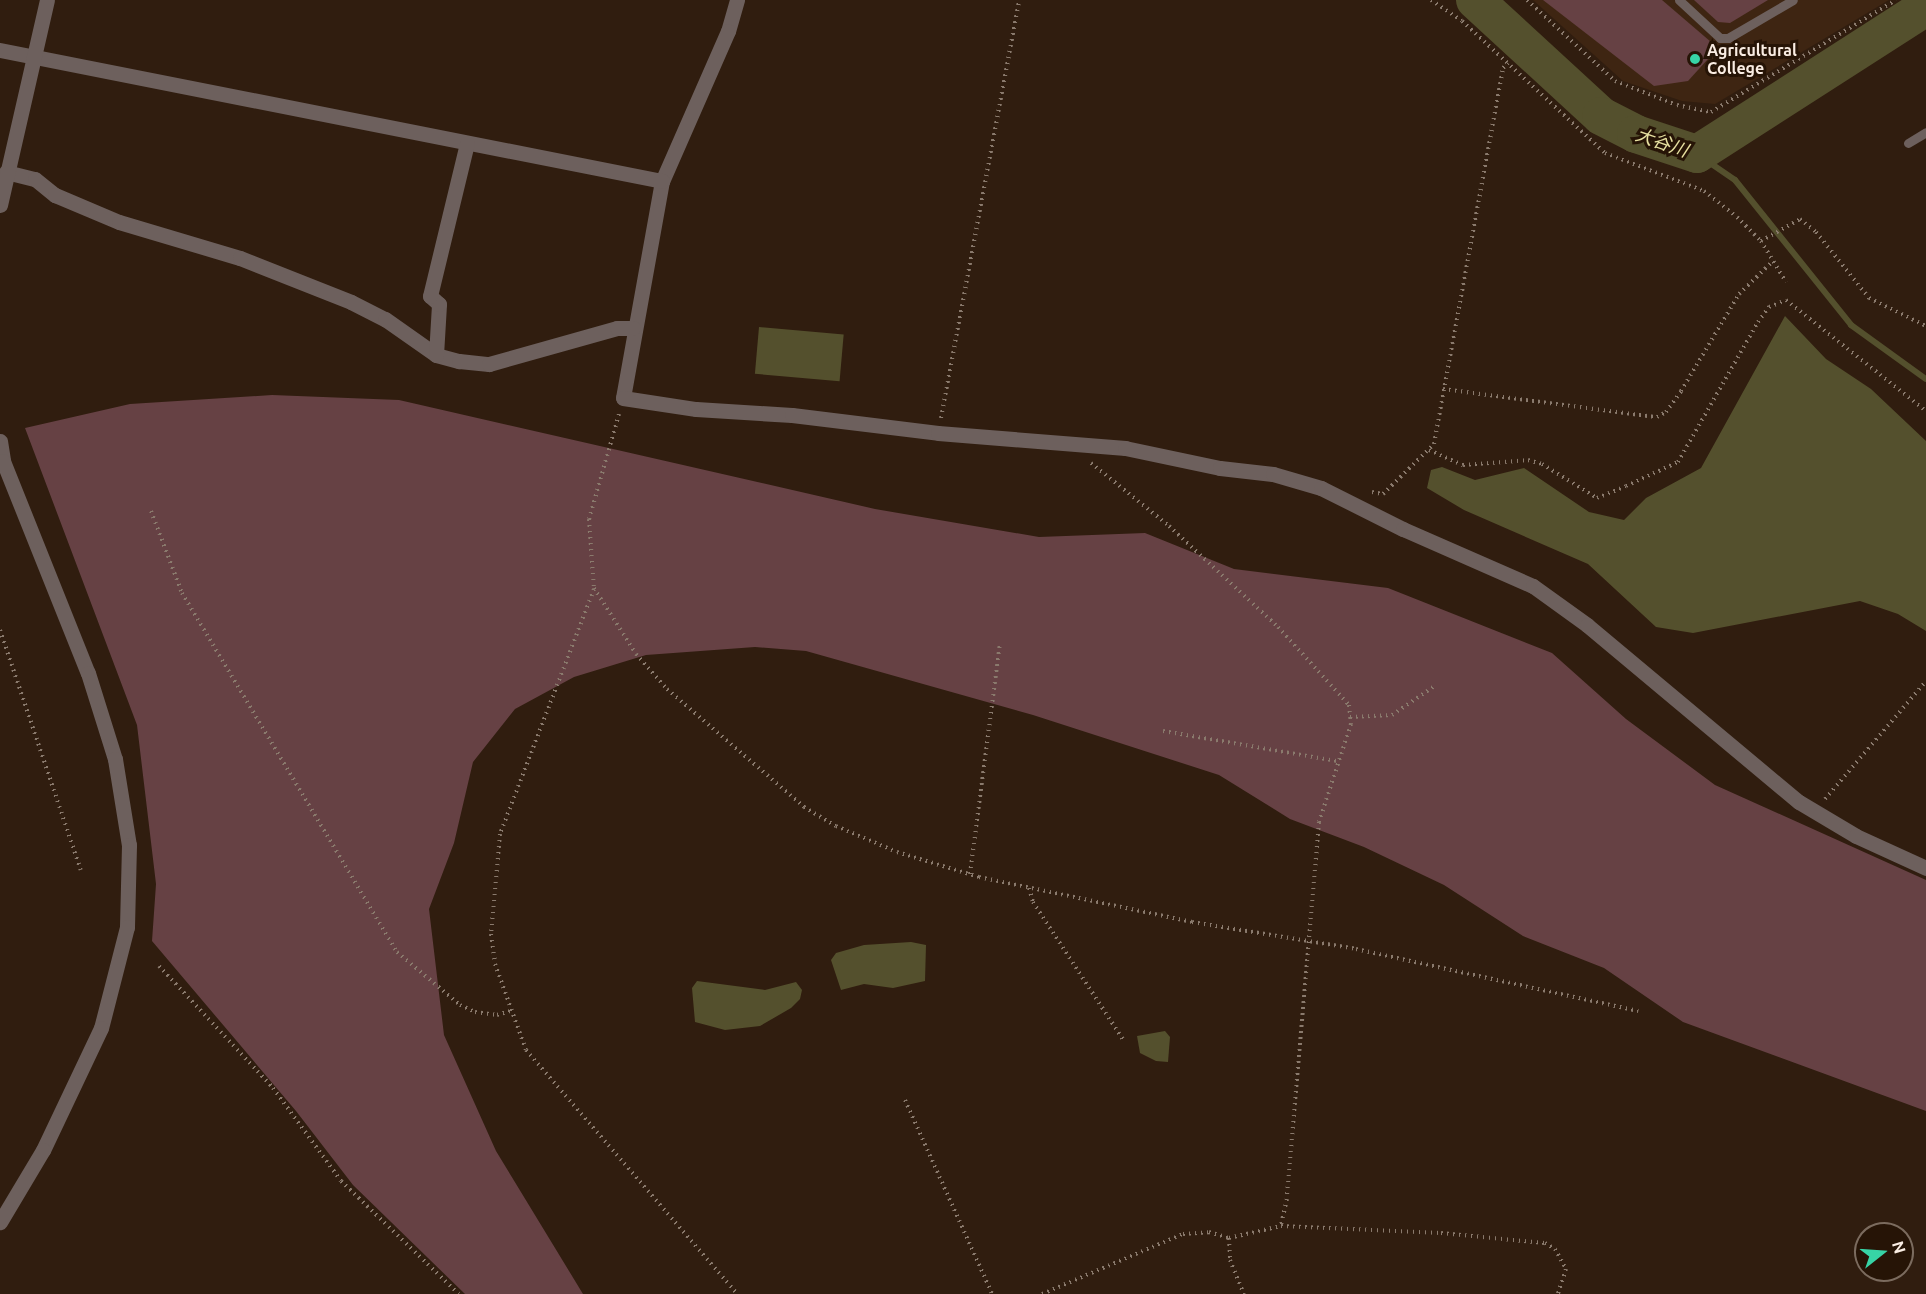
<!DOCTYPE html>
<meta charset="utf-8">
<style>
body{margin:0}
#map{position:relative;width:1926px;height:1294px;overflow:hidden;background:#301d0f;font-family:Ubuntu,"Noto Sans JP",sans-serif}
div>[style]{position:absolute}
.built>*{inset:0;background:#3e2512}
.forest>*{inset:0;background:#664144}
.water>*{inset:0;background:#54502d;transform-origin:0 0}
.stream>*{height:6px;margin:-3px;padding:0 3px;transform-origin:3px;border-radius:3px;background:#54502d}
.river>*{height:38px;margin:-19px;padding:0 19px;transform-origin:19px;border-radius:19px;background:#54502d}
.path>*{height:4px;margin-top:-2px;transform-origin:0;background:repeating-linear-gradient(90deg,#8a7a6d 0 1.5px,transparent 0 6px)}
.service>*{height:9px;margin:-4.5px;padding:0 4.5px;transform-origin:4.5px;border-radius:4.5px;background:#6d605d}
.minor>*{height:15px;margin:-7.5px;padding:0 7.5px;transform-origin:7.5px;border-radius:7.5px;background:#6d605d}
.tertiary>*{height:15px;margin:-7.5px;padding:0 7.5px;transform-origin:7.5px;border-radius:7.5px;background:#6d605d}
.dots>*{width:16px;height:16px;translate:-50% -50%;box-sizing:border-box;border:3px solid #261406;border-radius:50%}
span{translate:-50% -50%;white-space:nowrap;text-align:center;line-height:1.15;-webkit-text-stroke:6px #261406;paint-order:stroke}
.poi-label{font-size:16px;color:#faede3;font-weight:700}
.left{translate:0 -50%;text-align:left}
.water-label{font-size:18px;color:#e7e0a0;font-style:italic}
.north{position:absolute;left:1854px;top:1222px;width:60px;height:60px;box-sizing:border-box;background:#261406;border:2px solid #7b6b5e;border-radius:50%;rotate:73deg;font-size:16px;font-weight:700;line-height:24px;text-align:center;color:#faede3}
.north::after{content:'';display:block;margin:auto;width:21px;height:27px;background:#37d4a6;clip-path:polygon(50% 0,100% 100%,50% 72%,0 100%)}
</style>
<div id="map">
<div class="built">
<div style="clip-path:polygon(1533px 0,1889px 0,1715px 104px,1682px 101px,1623px 81px)"></div>
</div>
<div class="forest">
<div style="clip-path:polygon(1543px 0,1662px 0,1718px 48px,1688px 81px,1654px 86px)"></div>
<div style="clip-path:polygon(1694px 0,1768px 0,1730px 23px,1718px 22px)"></div>
<div style="clip-path:polygon(272px 395px,399px 400px,875px 509px,1039px 537px,1145px 533px,1234px 569px,1388px 588px,1552px 653px,1626px 719px,1715px 785px,1926px 880px,1926px 1111px,1683px 1022px,1604px 968px,1523px 936px,1444px 885px,1364px 847px,1290px 819px,1219px 775px,1033px 715px,806px 651px,755px 647px,646px 655px,574px 677px,515px 709px,473px 762px,454px 843px,429px 909px,444px 1035px,496px 1151px,583px 1294px,465px 1294px,353px 1185px,296px 1111px,152px 941px,156px 884px,137px 725px,25px 428px,130px 404px)"></div>
</div>
<div class="water">
<div style="clip-path:polygon(1785px 316px,1826px 359px,1871px 389px,1926px 441px,1926px 631px,1898px 614px,1860px 601px,1693px 633px,1656px 627px,1588px 564px,1464px 510px,1427px 488px,1431px 470px,1442px 467px,1475px 480px,1524px 468px,1589px 512px,1624px 520px,1646px 498px,1701px 468px)"></div>
<div style="left:759px;top:327px;width:85px;height:47px;rotate:5deg"></div>
<div style="clip-path:polygon(911px 942px,926px 945px,925px 981px,893px 988px,864px 984px,841px 990px,831px 960px,836px 953px,864px 945px)"></div>
<div style="clip-path:polygon(697px 981px,765px 990px,796px 982px,802px 990px,800px 999px,791px 1008px,760px 1026px,725px 1030px,695px 1022px,692px 988px)"></div>
<div style="clip-path:polygon(1165px 1031px,1170px 1037px,1168px 1062px,1156px 1061px,1140px 1053px,1137px 1036px)"></div>
</div>
<div class="stream">
<div style="left:1697px;top:154px;width:46px;rotate:34.4deg"></div>
<div style="left:1735px;top:180px;width:186px;rotate:51.3deg"></div>
<div style="left:1851px;top:325px;width:92px;rotate:35.8deg"></div>
</div>
<div class="river">
<div style="left:1475px;top:0;width:171px;rotate:42.6deg"></div>
<div style="left:1601px;top:116px;width:39px;rotate:27deg"></div>
<div style="left:1636px;top:134px;width:64px;rotate:18.2deg"></div>
<div style="left:1697px;top:154px;width:272px;rotate:-32.7deg"></div>
</div>
<div class="path">
<div style="left:1431px;top:0;width:37px;rotate:34deg"></div>
<div style="left:1462px;top:21px;width:195px;rotate:42.7deg"></div>
<div style="left:1605px;top:153px;width:106px;rotate:21deg"></div>
<div style="left:1704px;top:191px;width:42px;rotate:38.2deg"></div>
<div style="left:1737px;top:217px;width:34px;rotate:45deg"></div>
<div style="left:1761px;top:241px;width:48px;rotate:58.6deg"></div>
<div style="left:1527px;top:0;width:120px;rotate:42.6deg"></div>
<div style="left:1615px;top:81px;width:66px;rotate:21.2deg"></div>
<div style="left:1677px;top:105px;width:35px;rotate:12deg"></div>
<div style="left:1711px;top:112px;width:216px;rotate:-31.2deg"></div>
<div style="left:1761px;top:241px;width:45px;rotate:-29.4deg"></div>
<div style="left:1800px;top:219px;width:21px;rotate:39deg"></div>
<div style="left:1816px;top:232px;width:85px;rotate:51.2deg"></div>
<div style="left:1869px;top:298px;width:64px;rotate:26.2deg"></div>
<div style="left:1443px;top:389px;width:216px;rotate:7.5deg"></div>
<div style="left:1657px;top:417px;width:10px;rotate:-29deg"></div>
<div style="left:1666px;top:412px;width:26px;rotate:-54deg"></div>
<div style="left:1681px;top:391px;width:113px;rotate:-59.1deg"></div>
<div style="left:1739px;top:294px;width:47px;rotate:-44.1deg"></div>
<div style="left:619px;top:414px;width:109px;rotate:105.9deg"></div>
<div style="left:589px;top:519px;width:69px;rotate:85.9deg"></div>
<div style="left:594px;top:588px;width:78px;rotate:57.5deg"></div>
<div style="left:636px;top:654px;width:47px;rotate:48.5deg"></div>
<div style="left:667px;top:689px;width:181px;rotate:40.7deg"></div>
<div style="left:804px;top:807px;width:37px;rotate:31deg"></div>
<div style="left:836px;top:826px;width:66px;rotate:23.1deg"></div>
<div style="left:897px;top:852px;width:86px;rotate:17deg"></div>
<div style="left:979px;top:877px;width:218px;rotate:11.9deg"></div>
<div style="left:1192px;top:922px;width:166px;rotate:9.3deg"></div>
<div style="left:1356px;top:949px;width:289px;rotate:12.4deg"></div>
<div style="left:941px;top:418px;width:425px;rotate:-79.4deg"></div>
<div style="left:1429px;top:450px;width:37px;rotate:24deg"></div>
<div style="left:1463px;top:465px;width:65px;rotate:-4.4deg"></div>
<div style="left:1528px;top:460px;width:15px;rotate:16deg"></div>
<div style="left:1542px;top:464px;width:65px;rotate:31.7deg"></div>
<div style="left:1597px;top:498px;width:31px;rotate:-22deg"></div>
<div style="left:1626px;top:486px;width:57px;rotate:-24.8deg"></div>
<div style="left:1678px;top:462px;width:161px;rotate:-60.3deg"></div>
<div style="left:1758px;top:322px;width:19px;rotate:-54deg"></div>
<div style="left:1769px;top:307px;width:18px;rotate:-22deg"></div>
<div style="left:1786px;top:300px;width:179px;rotate:38.4deg"></div>
<div style="left:1091px;top:463px;width:100px;rotate:38.9deg"></div>
<div style="left:1169px;top:526px;width:149px;rotate:42.8deg"></div>
<div style="left:1278px;top:627px;width:105px;rotate:47.7deg"></div>
<div style="left:1349px;top:705px;width:19px;rotate:84deg"></div>
<div style="left:1351px;top:724px;width:103px;rotate:108.1deg"></div>
<div style="left:1319px;top:822px;width:378px;rotate:94.9deg"></div>
<div style="left:1287px;top:1199px;width:28px;rotate:103deg"></div>
<div style="left:1372px;top:492px;width:11px;rotate:10deg"></div>
<div style="left:1383px;top:494px;width:71px;rotate:-44.4deg"></div>
<div style="left:1434px;top:444px;width:382px;rotate:-79.6deg"></div>
<div style="left:1503px;top:68px;width:7px;rotate:-45deg"></div>
<div style="left:151px;top:511px;width:88px;rotate:69.3deg"></div>
<div style="left:182px;top:593px;width:418px;rotate:59.1deg"></div>
<div style="left:397px;top:952px;width:82px;rotate:40.1deg"></div>
<div style="left:460px;top:1005px;width:17px;rotate:25deg"></div>
<div style="left:475px;top:1012px;width:22px;rotate:8deg"></div>
<div style="left:497px;top:1015px;width:14px;rotate:-17deg"></div>
<div style="left:594px;top:589px;width:262px;rotate:111deg"></div>
<div style="left:500px;top:834px;width:100px;rotate:95.1deg"></div>
<div style="left:491px;top:934px;width:30px;rotate:82deg"></div>
<div style="left:495px;top:964px;width:91px;rotate:70.2deg"></div>
<div style="left:526px;top:1050px;width:323px;rotate:49.1deg"></div>
<div style="left:0;top:630px;width:253px;rotate:71.4deg"></div>
<div style="left:1350px;top:717px;width:42px;rotate:-2.7deg"></div>
<div style="left:1392px;top:715px;width:50px;rotate:-34.3deg"></div>
<div style="left:1163px;top:731px;width:177px;rotate:9.8deg"></div>
<div style="left:1825px;top:799px;width:155px;rotate:-49.4deg"></div>
<div style="left:970px;top:874px;width:232px;rotate:-82.6deg"></div>
<div style="left:1029px;top:888px;width:15px;rotate:74deg"></div>
<div style="left:1033px;top:902px;width:166px;rotate:56.8deg"></div>
<div style="left:159px;top:966px;width:167px;rotate:46.9deg"></div>
<div style="left:273px;top:1088px;width:115px;rotate:53.8deg"></div>
<div style="left:341px;top:1181px;width:163px;rotate:43.8deg"></div>
<div style="left:905px;top:1100px;width:213px;rotate:65.8deg"></div>
<div style="left:1229px;top:1238px;width:22px;rotate:87deg"></div>
<div style="left:1230px;top:1260px;width:37px;rotate:68deg"></div>
<div style="left:1042px;top:1294px;width:153px;rotate:-23.1deg"></div>
<div style="left:1183px;top:1234px;width:26px;rotate:-4deg"></div>
<div style="left:1209px;top:1232px;width:21px;rotate:17deg"></div>
<div style="left:1229px;top:1238px;width:53px;rotate:-13deg"></div>
<div style="left:1281px;top:1226px;width:160px;rotate:2.5deg"></div>
<div style="left:1441px;top:1233px;width:104px;rotate:5.5deg"></div>
<div style="left:1545px;top:1243px;width:12px;rotate:31deg"></div>
<div style="left:1555px;top:1249px;width:23px;rotate:61deg"></div>
<div style="left:1566px;top:1269px;width:26px;rotate:108deg"></div>
</div>
<div class="service">
<div style="left:1679px;top:0;width:56px;rotate:42.8deg"></div>
<div style="left:1720px;top:38px;width:8px"></div>
<div style="left:1728px;top:38px;width:75px;rotate:-30.3deg"></div>
<div style="left:1908px;top:143px;width:21px;rotate:-31deg"></div>
</div>
<div class="minor">
<div style="left:737px;top:0;width:32px;rotate:106deg"></div>
<div style="left:728px;top:31px;width:164px;rotate:113.7deg"></div>
<div style="left:662px;top:181px;width:220px;rotate:100.2deg"></div>
<div style="left:623px;top:398px;width:74px;rotate:8.6deg"></div>
<div style="left:696px;top:409px;width:96px;rotate:3.6deg"></div>
<div style="left:792px;top:415px;width:147px;rotate:7deg"></div>
<div style="left:938px;top:433px;width:188px;rotate:4.6deg"></div>
<div style="left:1125px;top:448px;width:97px;rotate:11.9deg"></div>
<div style="left:1220px;top:468px;width:53px;rotate:6.5deg"></div>
<div style="left:1273px;top:474px;width:50px;rotate:16.3deg"></div>
<div style="left:1321px;top:488px;width:92px;rotate:26.6deg"></div>
<div style="left:1403px;top:529px;width:142px;rotate:23.7deg"></div>
<div style="left:1533px;top:586px;width:67px;rotate:35.8deg"></div>
<div style="left:1587px;top:625px;width:276px;rotate:39.9deg"></div>
<div style="left:1799px;top:802px;width:66px;rotate:30.8deg"></div>
<div style="left:1856px;top:836px;width:77px;rotate:24.6deg"></div>
<div style="left:0;top:50px;width:675px;rotate:11.19deg"></div>
<div style="left:6px;top:172px;width:30px;rotate:14deg"></div>
<div style="left:35px;top:179px;width:26px;rotate:39deg"></div>
<div style="left:55px;top:195px;width:69px;rotate:22.9deg"></div>
<div style="left:119px;top:222px;width:126px;rotate:16.6deg"></div>
<div style="left:240px;top:258px;width:119px;rotate:21.6deg"></div>
<div style="left:351px;top:302px;width:38px;rotate:27deg"></div>
<div style="left:385px;top:319px;width:62px;rotate:35.2deg"></div>
<div style="left:436px;top:355px;width:24px;rotate:15deg"></div>
<div style="left:459px;top:361px;width:30px;rotate:6deg"></div>
<div style="left:489px;top:364px;width:133px;rotate:-15.7deg"></div>
<div style="left:617px;top:328px;width:16px"></div>
<div style="left:436px;top:355px;width:51px;rotate:-86.6deg"></div>
<div style="left:439px;top:304px;width:12px;rotate:-138deg"></div>
<div style="left:430px;top:296px;width:157px;rotate:-76.4deg"></div>
</div>
<div class="tertiary">
<div style="left:0;top:205px;width:210px;rotate:-77.1deg"></div>
<div style="left:0;top:441px;width:20px;rotate:81deg"></div>
<div style="left:3px;top:461px;width:228px;rotate:68.2deg"></div>
<div style="left:88px;top:673px;width:90px;rotate:72.6deg"></div>
<div style="left:115px;top:759px;width:87px;rotate:80.8deg"></div>
<div style="left:129px;top:845px;width:82px;rotate:91.4deg"></div>
<div style="left:127px;top:927px;width:104px;rotate:104.4deg"></div>
<div style="left:101px;top:1028px;width:135px;rotate:115.4deg"></div>
<div style="left:43px;top:1150px;width:84px;rotate:120.8deg"></div>
</div>
<div class="dots">
<div style="left:1695px;top:59px;background:#37d4a6"></div>
</div>
<div class="poi-label">
<span class="left" style="left:1707px;top:59px">Agricultural<br>College</span>
</div>
<div class="water-label">
<span style="left:1662px;top:142px;rotate:19deg">大谷川</span>
</div>
<div class="north">N</div>
</div>
